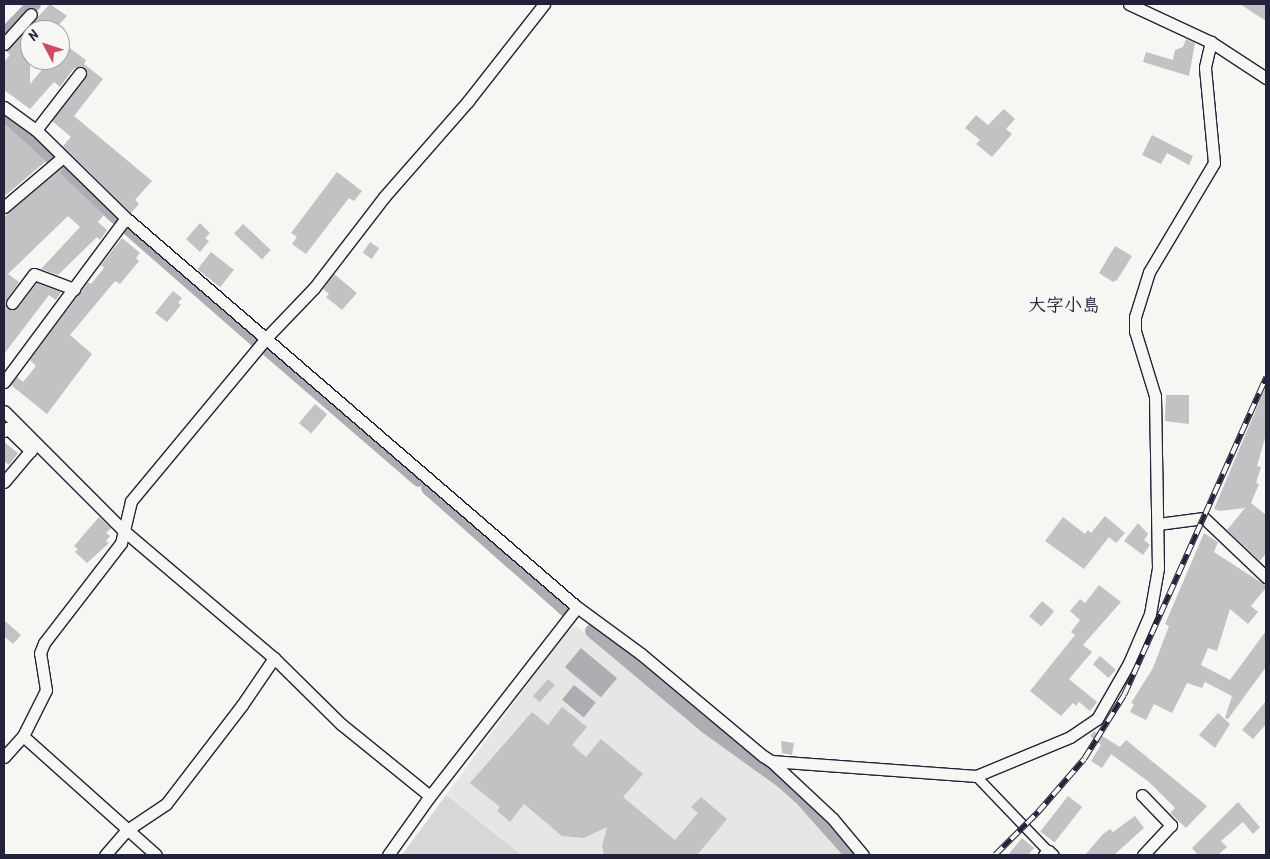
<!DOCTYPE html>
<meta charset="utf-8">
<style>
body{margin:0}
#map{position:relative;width:1270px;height:859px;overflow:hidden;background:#f6f6f2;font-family:Kalam,"Klee One",sans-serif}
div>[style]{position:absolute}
.built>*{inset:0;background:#e6e6e4}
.green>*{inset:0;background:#d7d7d7}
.water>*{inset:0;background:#adadb3;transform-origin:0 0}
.canal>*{height:14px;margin:-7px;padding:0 7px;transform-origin:7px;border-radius:7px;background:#adadb3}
.building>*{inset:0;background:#c2c2c4;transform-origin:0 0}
.roads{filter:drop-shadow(1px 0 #22223b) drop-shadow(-1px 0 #22223b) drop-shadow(0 1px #22223b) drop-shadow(0 -1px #22223b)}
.pedestrian>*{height:9px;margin:-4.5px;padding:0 4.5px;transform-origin:4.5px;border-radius:4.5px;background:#f6f6f2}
.minor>*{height:11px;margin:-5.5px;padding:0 5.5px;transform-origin:5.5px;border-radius:5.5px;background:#f6f6f2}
.rail>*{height:5.5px;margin-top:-2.75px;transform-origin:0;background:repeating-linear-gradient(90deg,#f6f6f2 0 11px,#22223b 0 22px);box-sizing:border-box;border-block:1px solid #22223b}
span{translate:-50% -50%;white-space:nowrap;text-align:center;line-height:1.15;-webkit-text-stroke:5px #f6f6f2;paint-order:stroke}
.quarter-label{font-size:18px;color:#22223b;font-weight:700}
.frame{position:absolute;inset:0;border:5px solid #22223b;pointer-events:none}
.north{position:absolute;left:20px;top:20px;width:50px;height:50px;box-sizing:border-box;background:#f6f6f2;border:1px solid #a1a1a9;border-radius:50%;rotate:310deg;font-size:14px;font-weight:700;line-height:20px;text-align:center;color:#22223b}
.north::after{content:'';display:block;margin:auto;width:18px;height:22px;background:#d1495b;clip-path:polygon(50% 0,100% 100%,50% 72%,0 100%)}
</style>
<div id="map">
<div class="built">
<div style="clip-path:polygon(576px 626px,780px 789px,850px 855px,402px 855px,565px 633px)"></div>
</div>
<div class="green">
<div style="clip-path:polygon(446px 795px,521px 855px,402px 855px)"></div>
</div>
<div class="water">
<div style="left:581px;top:648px;width:47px;height:25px;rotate:40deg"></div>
<div style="left:574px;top:685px;width:28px;height:19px;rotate:39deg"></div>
</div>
<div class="canal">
<div style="left:4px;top:35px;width:43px;rotate:-45.9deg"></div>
<div style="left:4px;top:117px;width:63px;rotate:40.5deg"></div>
<div style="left:62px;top:167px;width:74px;rotate:42.8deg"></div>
<div style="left:129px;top:229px;width:170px;rotate:41.2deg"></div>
<div style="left:265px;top:347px;width:203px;rotate:40.8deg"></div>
<div style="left:428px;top:488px;width:186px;rotate:41.5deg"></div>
<div style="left:592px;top:631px;width:150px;rotate:39.9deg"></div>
<div style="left:707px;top:727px;width:92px;rotate:35.8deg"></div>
<div style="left:782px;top:781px;width:28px;rotate:42deg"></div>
<div style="left:803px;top:800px;width:74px;rotate:48.3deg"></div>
</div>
<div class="building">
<div style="clip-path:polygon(50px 4px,67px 16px,54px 30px,30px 30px,30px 84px,50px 60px,60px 60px,60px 41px,86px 60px,84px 64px,103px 79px,74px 116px,152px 181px,135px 200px,139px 204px,131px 213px,63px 146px,71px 137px,52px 121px,86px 78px,85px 67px,74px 68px,60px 87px,54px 82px,30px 109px,4px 90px,4px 62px,10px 55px,6px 51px)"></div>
<div style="clip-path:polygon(1240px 4px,1266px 4px,1266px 21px)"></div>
<div style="clip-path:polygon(1186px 39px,1195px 43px,1189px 76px,1143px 62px,1146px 52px,1173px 60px,1175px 50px,1183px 47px)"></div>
<div style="clip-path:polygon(1004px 109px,1015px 119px,1006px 129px,1012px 134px,992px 157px,976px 144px,980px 140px,965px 128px,976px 115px,988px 125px)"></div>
<div style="clip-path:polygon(4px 123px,46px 161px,6px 195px,4px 193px)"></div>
<div style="clip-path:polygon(1152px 135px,1193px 156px,1189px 165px,1167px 153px,1161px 164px,1142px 155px)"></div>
<div style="clip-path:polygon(63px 167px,60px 173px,104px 215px,98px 222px,107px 230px,100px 240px,97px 237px,58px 275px,41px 269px,80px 227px,68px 216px,8px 274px,19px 282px,5px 302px,11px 310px,18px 308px,37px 283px,61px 292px,56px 300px,49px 295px,4px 354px,4px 217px)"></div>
<div style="clip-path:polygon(337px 172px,362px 191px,354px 201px,349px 198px,306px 254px,292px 244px,297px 237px,291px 233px)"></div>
<div style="clip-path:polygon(200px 223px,210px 233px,205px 238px,209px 241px,200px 252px,186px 239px)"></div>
<div style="left:243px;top:224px;width:38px;height:13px;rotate:43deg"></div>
<div style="clip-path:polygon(122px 238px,140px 253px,136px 258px,139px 261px,120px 284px,115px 281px,70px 335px,92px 354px,47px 414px,11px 385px,17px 377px,23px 382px,36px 366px,30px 360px,88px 282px,91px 284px,104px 268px,101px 265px)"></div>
<div style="left:370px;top:242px;width:11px;height:13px;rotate:34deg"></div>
<div style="clip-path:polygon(1115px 246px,1132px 256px,1117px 280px,1113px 282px,1099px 273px)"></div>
<div style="left:211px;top:252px;width:29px;height:22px;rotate:38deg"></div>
<div style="clip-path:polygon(334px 274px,357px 293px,342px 310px,326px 297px,329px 294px,323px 289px)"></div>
<div style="clip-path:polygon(173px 291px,182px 298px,178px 303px,181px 305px,167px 322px,155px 313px)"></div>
<div style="clip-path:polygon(1266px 386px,1266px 435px,1257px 466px,1261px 467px,1256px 483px,1259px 484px,1251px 503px,1266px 515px,1266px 553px,1260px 561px,1227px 530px,1245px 508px,1220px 511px,1214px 509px)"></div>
<div style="clip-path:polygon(1166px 395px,1189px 395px,1189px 424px,1165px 421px)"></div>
<div style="left:315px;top:404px;width:16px;height:25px;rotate:40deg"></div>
<div style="clip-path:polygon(4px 442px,18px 453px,9px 465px,4px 461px)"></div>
<div style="clip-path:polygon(1105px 516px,1125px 533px,1116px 543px,1109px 537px,1084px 569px,1045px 541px,1063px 517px,1085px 534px,1088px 530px,1091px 533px)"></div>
<div style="clip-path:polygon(99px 517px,111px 528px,106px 533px,110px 536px,106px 541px,109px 543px,87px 563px,75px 552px,78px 549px,74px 546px)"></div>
<div style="clip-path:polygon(1138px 523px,1148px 534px,1144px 540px,1150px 545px,1143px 555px,1124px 541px)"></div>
<div style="clip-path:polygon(1204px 533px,1218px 542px,1214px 552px,1265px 585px,1265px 589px,1251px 606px,1258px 612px,1248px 624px,1230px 609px,1217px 651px,1208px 648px,1201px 665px,1230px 680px,1266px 631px,1266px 667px,1228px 719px,1225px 718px,1232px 696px,1205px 682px,1202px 688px,1187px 683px,1172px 713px,1154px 704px,1146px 720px,1130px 712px,1134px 704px,1131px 703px,1153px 668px,1169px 626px,1165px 624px)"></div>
<div style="clip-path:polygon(1099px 585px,1121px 602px,1083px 645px,1092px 652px,1069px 679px,1097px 702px,1090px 711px,1079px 702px,1076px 706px,1073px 703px,1061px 716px,1030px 691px,1075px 635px,1071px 632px,1080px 620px,1070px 611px,1080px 599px,1085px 603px)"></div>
<div style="left:1042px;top:601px;width:16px;height:20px;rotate:40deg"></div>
<div style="clip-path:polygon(4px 620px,21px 635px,13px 644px,4px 636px)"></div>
<div style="left:1100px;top:656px;width:21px;height:11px;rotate:41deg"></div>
<div style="left:548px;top:679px;width:9px;height:23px;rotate:41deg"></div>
<div style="clip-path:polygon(1266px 701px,1266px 724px,1253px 739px,1242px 730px)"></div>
<div style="clip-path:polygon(562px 707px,587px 727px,572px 745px,586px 757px,601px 739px,643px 774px,623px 797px,675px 840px,698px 813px,691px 807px,701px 797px,727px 819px,697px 855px,604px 855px,602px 846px,607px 827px,584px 838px,562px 836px,524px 804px,510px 822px,497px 811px,500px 807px,470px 783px,532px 712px,548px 725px)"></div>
<div style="clip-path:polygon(1218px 713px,1230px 724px,1215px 748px,1199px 735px)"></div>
<div style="clip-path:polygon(1094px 731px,1120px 747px,1126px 740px,1207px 806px,1186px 828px,1170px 813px,1175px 808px,1149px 782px,1111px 754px,1102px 768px,1091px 761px,1101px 745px,1090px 736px)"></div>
<div style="clip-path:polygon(781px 741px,794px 743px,792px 755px,782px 753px)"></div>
<div style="left:1068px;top:796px;width:18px;height:45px;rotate:38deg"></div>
<div style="clip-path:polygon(1238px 802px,1260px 827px,1253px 834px,1243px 822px,1221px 841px,1227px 847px,1218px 855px,1198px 855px,1192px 848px)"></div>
<div style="clip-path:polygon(1135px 816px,1144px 828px,1114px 855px,1085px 855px,1103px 834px,1110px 829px,1113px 832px)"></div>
<div style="clip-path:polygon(1022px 838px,1034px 848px,1028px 855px,1008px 855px)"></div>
</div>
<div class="roads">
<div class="pedestrian">
<div style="left:976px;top:776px;width:104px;rotate:46.2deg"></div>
</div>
<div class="minor">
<div style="left:1129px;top:4px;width:90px;rotate:24.9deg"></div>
<div style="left:1211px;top:42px;width:66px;rotate:33.2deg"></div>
<div style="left:4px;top:44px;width:40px;rotate:-48deg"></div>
<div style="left:4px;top:107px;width:39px;rotate:36deg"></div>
<div style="left:36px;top:130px;width:126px;rotate:44.4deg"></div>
<div style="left:126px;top:218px;width:596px;rotate:40.78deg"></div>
<div style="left:577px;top:607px;width:79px;rotate:36.3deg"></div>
<div style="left:641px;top:654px;width:159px;rotate:39.9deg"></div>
<div style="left:763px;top:756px;width:9px;rotate:32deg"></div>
<div style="left:771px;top:761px;width:206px;rotate:4.2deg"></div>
<div style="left:976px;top:776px;width:102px;rotate:-22.5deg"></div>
<div style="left:1070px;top:737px;width:32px;rotate:-34deg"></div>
<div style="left:1097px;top:719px;width:64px;rotate:-60.3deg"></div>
<div style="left:1129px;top:663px;width:53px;rotate:-66.8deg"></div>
<div style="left:1150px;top:614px;width:47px;rotate:-80.1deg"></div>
<div style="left:1158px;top:568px;width:172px;rotate:-91deg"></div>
<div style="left:1155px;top:396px;width:68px;rotate:-107.1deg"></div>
<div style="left:1135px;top:331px;width:14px;rotate:-90deg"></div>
<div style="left:1135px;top:317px;width:47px;rotate:-72.7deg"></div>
<div style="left:1149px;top:272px;width:127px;rotate:-59.2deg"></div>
<div style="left:1214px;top:163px;width:96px;rotate:-95.4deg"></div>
<div style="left:1205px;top:67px;width:26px;rotate:-77deg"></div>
<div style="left:36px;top:130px;width:72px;rotate:-52.3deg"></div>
<div style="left:4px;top:207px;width:77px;rotate:-40.3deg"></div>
<div style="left:12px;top:303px;width:36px;rotate:-53deg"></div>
<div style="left:34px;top:274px;width:43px;rotate:20.6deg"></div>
<div style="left:4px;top:382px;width:204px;rotate:-53.4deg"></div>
<div style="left:4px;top:411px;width:168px;rotate:45deg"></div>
<div style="left:123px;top:530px;width:198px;rotate:40.3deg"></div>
<div style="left:274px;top:658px;width:94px;rotate:44.6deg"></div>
<div style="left:341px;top:724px;width:114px;rotate:39deg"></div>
<div style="left:4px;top:431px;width:4px;rotate:-45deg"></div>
<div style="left:7px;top:428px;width:33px;rotate:44deg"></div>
<div style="left:4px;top:482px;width:50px;rotate:-49.9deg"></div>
<div style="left:1158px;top:524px;width:46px;rotate:-7.4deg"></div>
<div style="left:1204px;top:518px;width:86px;rotate:43.6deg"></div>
<div style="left:23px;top:736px;width:178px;rotate:41.8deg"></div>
<div style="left:4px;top:757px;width:28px;rotate:-48deg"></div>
<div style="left:23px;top:736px;width:51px;rotate:-63.4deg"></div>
<div style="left:46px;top:690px;width:37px;rotate:-99deg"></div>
<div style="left:40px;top:653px;width:11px;rotate:-68deg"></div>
<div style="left:44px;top:643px;width:126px;rotate:-52.4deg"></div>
<div style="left:121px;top:543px;width:43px;rotate:-76.6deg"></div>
<div style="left:131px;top:501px;width:213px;rotate:-50.3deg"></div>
<div style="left:267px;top:337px;width:68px;rotate:-46.2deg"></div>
<div style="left:314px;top:288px;width:115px;rotate:-52.4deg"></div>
<div style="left:384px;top:197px;width:128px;rotate:-48.8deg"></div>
<div style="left:468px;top:101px;width:123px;rotate:-51.9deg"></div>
<div style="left:771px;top:761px;width:85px;rotate:43.1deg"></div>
<div style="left:833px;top:819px;width:47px;rotate:50.2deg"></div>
<div style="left:1142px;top:795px;width:42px;rotate:46deg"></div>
<div style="left:1171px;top:825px;width:41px;rotate:133deg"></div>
<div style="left:105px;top:855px;width:33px;rotate:-49deg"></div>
<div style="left:127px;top:830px;width:47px;rotate:-33.7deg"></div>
<div style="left:166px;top:804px;width:125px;rotate:-52.5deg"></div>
<div style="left:242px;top:705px;width:57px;rotate:-55.8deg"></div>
<div style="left:388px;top:855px;width:72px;rotate:-54.6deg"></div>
<div style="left:430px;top:796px;width:239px;rotate:-52.1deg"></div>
<div style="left:1044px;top:855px;width:6px;rotate:-45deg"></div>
<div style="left:1048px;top:851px;width:6px;rotate:39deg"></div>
</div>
</div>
<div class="rail">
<div style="left:995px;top:855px;width:61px;rotate:-45deg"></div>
<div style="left:1038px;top:812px;width:70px;rotate:-49deg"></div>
<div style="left:1084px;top:759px;width:75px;rotate:-58deg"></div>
<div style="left:1124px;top:695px;width:348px;rotate:-65.9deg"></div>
</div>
<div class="quarter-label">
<span style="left:1064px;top:307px">大字小島</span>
</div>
<div class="frame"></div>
<div class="north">N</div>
</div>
